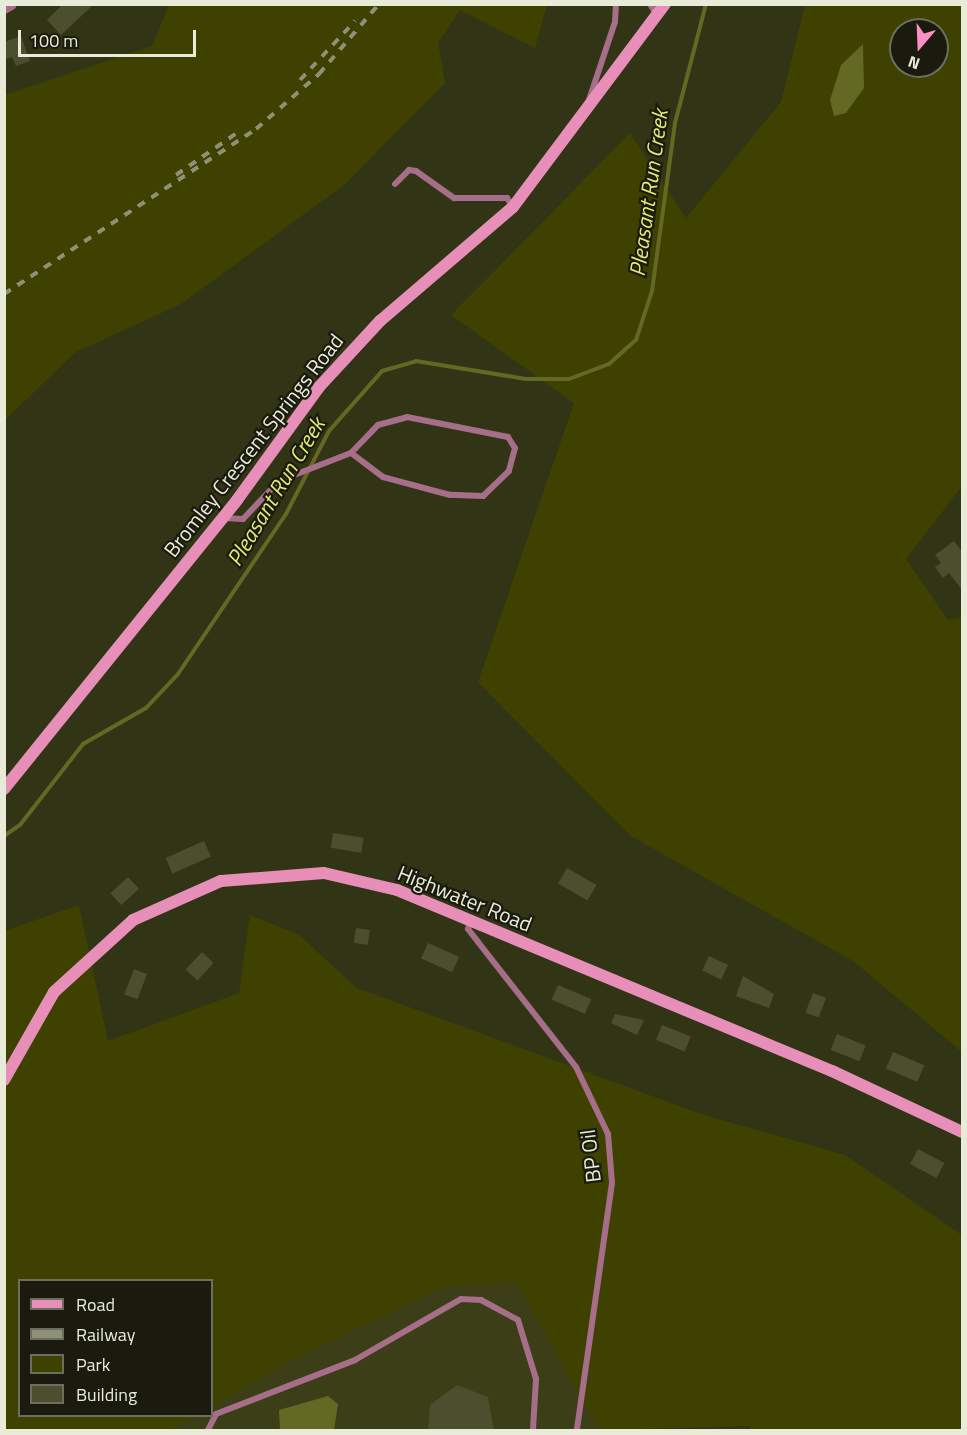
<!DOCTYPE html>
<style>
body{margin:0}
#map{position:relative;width:967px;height:1435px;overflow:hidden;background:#323515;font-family:"Titillium Web",sans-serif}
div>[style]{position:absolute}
.built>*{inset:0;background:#3b3e16}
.green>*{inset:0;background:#3e4100}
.water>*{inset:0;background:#636823}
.stream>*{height:4px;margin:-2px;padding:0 2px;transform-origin:2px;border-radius:2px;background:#636823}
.building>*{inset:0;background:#4c4f2e;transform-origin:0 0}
.lane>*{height:6px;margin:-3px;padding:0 3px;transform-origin:3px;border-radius:3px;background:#a66e88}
.street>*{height:12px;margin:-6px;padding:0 6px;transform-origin:6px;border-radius:6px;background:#a66e88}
.secondary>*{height:12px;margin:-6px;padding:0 6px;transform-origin:6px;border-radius:6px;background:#e88fb9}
.rail>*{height:4px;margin-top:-2px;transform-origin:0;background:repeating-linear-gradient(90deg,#8e9178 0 8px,transparent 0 16px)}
span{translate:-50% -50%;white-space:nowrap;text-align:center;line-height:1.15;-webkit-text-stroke:4.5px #1a1b0e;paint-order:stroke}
.street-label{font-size:21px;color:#e8ebd8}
.water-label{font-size:22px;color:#e2ec74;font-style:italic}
.frame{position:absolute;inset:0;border:6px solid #e8ebd8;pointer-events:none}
.legend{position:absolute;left:18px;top:1279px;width:195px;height:138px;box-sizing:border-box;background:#1a1b0e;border:2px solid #6c6e5f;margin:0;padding:8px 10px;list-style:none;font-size:18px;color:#e8ebd8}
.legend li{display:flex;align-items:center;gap:12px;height:30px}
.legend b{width:30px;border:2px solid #6c6e5f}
.north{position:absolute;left:889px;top:18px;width:60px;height:60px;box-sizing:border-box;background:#1a1b0e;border:2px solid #6c6e5f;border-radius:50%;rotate:199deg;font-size:16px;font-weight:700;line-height:24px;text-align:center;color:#e8ebd8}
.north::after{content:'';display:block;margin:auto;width:21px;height:27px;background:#fc8fc3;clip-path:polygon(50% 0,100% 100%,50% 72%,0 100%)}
.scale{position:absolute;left:18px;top:30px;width:178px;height:27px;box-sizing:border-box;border:3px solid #e8ebd8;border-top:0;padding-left:8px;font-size:18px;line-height:21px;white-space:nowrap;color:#e8ebd8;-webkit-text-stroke:4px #1a1b0e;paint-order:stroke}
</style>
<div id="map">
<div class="built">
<div style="clip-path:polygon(516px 1282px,600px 1430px,172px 1430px,196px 1416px,212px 1416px,212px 1407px,290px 1361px,444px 1287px)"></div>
</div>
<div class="green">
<div style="clip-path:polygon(169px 5px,547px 5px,535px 48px,460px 10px,438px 43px,445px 83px,344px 185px,181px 304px,76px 352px,5px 420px,5px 95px,152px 46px)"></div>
<div style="clip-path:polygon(evenodd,805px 5px,962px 5px,962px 486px,906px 559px,948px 620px,962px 617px,962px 1052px,853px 961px,631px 836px,478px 682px,574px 403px,451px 315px,630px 133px,686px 218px,781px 102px,805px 5px,901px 30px,937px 30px,937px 66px,901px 66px,901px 30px)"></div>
<div style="clip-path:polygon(79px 905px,108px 1041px,239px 993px,250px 915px,299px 935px,357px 988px,701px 1114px,845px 1155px,962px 1235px,962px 1430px,750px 1430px,750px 1426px,600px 1430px,516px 1282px,444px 1287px,290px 1361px,212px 1407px,212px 1280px,20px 1280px,20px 1416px,196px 1416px,172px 1430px,5px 1430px,4px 931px)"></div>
</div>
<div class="water">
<div style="clip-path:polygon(863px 44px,864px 88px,846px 113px,834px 116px,830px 100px,841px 65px)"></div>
<div style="clip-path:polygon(328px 1396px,338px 1404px,334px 1430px,280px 1430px,279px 1410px)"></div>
</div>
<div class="stream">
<div style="left:4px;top:836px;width:19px;rotate:-35deg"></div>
<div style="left:20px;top:825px;width:103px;rotate:-52.1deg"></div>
<div style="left:83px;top:744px;width:73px;rotate:-29.7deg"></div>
<div style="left:146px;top:708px;width:47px;rotate:-46.7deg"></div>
<div style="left:178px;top:674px;width:193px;rotate:-56deg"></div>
<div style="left:286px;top:514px;width:93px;rotate:-62.6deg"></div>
<div style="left:329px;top:431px;width:80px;rotate:-48.5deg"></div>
<div style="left:382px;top:371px;width:35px;rotate:-16deg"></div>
<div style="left:416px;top:361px;width:111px;rotate:9.3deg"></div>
<div style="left:526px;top:379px;width:43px"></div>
<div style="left:569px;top:379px;width:43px;rotate:-20.6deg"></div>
<div style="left:609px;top:364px;width:36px;rotate:-42deg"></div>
<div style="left:636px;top:340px;width:52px;rotate:-71.9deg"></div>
<div style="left:652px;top:291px;width:170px;rotate:-82.2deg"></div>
<div style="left:675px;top:123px;width:123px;rotate:-75.4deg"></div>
</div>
<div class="building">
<div style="clip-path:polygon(63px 4px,94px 4px,61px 35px,47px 20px)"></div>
<div style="clip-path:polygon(21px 36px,30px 61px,16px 66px,12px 57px,4px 60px,4px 42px)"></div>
<div style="clip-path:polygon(954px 541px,963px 553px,963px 591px,949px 573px,943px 578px,935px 567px,941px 563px,935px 555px)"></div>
<div style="left:333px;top:833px;width:31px;height:15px;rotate:9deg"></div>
<div style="left:204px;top:841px;width:17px;height:42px;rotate:66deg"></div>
<div style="left:567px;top:868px;width:34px;height:18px;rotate:30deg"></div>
<div style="left:128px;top:877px;width:16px;height:24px;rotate:47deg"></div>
<div style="left:356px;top:928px;width:14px;height:15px;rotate:8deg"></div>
<div style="left:428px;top:943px;width:34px;height:17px;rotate:24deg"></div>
<div style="left:202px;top:952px;width:16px;height:24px;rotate:43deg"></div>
<div style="left:709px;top:956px;width:21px;height:16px;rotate:25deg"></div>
<div style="left:134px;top:969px;width:14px;height:27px;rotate:21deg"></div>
<div style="clip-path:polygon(743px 976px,774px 994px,769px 1008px,736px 996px)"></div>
<div style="left:558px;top:985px;width:36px;height:16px;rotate:23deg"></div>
<div style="left:813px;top:993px;width:14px;height:21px;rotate:21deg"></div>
<div style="clip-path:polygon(615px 1014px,644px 1020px,637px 1035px,611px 1023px)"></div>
<div style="left:662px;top:1025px;width:31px;height:16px;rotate:22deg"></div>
<div style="left:837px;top:1034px;width:31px;height:17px;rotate:22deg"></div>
<div style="left:893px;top:1052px;width:34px;height:18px;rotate:23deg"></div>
<div style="left:918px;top:1149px;width:30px;height:17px;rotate:28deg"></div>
<div style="clip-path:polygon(457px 1385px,488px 1397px,494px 1431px,428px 1431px,430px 1405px)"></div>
</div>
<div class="lane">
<div style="left:650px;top:4px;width:13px;rotate:58deg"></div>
<div style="left:588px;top:103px;width:85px;rotate:-71.6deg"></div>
<div style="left:615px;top:22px;width:18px;rotate:-87deg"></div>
<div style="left:395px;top:184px;width:20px;rotate:-45deg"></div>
<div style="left:409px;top:170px;width:7px;rotate:8deg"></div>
<div style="left:416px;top:171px;width:47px;rotate:35.4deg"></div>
<div style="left:454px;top:198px;width:53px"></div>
<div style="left:507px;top:198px;width:11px;rotate:56deg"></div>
<div style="left:407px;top:417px;width:103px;rotate:11.2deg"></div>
<div style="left:508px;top:437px;width:13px;rotate:58deg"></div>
<div style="left:515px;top:448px;width:24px;rotate:105deg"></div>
<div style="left:509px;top:471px;width:36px;rotate:136deg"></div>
<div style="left:483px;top:496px;width:33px;rotate:-178deg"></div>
<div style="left:450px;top:495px;width:69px;rotate:-165deg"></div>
<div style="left:383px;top:477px;width:40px;rotate:-143deg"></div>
<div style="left:351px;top:453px;width:39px;rotate:-46deg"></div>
<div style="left:378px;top:425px;width:30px;rotate:-15deg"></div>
<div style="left:223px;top:518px;width:20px;rotate:3deg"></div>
<div style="left:243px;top:519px;width:52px;rotate:-46.5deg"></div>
<div style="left:279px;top:481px;width:77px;rotate:-21.3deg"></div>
<div style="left:470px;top:921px;width:8px;rotate:104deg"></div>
<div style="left:468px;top:929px;width:16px;rotate:52deg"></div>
<div style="left:478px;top:942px;width:159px;rotate:51.9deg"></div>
<div style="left:576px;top:1067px;width:74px;rotate:64.5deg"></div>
<div style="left:608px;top:1134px;width:49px;rotate:85.3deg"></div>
<div style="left:612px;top:1183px;width:249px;rotate:98.1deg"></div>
<div style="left:208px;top:1430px;width:18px;rotate:-63deg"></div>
<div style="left:216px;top:1414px;width:149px;rotate:-21.2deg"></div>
<div style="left:355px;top:1360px;width:122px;rotate:-29.9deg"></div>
<div style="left:461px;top:1299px;width:20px;rotate:3deg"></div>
<div style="left:481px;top:1300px;width:42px;rotate:28.4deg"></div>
<div style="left:518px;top:1320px;width:62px;rotate:73deg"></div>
<div style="left:536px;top:1379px;width:51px;rotate:93.4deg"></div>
</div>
<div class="street">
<div style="left:4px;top:8px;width:8px;rotate:-30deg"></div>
</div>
<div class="secondary">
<div style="left:4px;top:789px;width:371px;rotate:-51.1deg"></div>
<div style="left:237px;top:500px;width:140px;rotate:-54deg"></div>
<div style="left:319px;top:387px;width:90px;rotate:-47.3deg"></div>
<div style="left:380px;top:321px;width:175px;rotate:-40.6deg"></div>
<div style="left:513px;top:207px;width:254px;rotate:-53.2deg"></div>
<div style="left:4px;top:1080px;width:101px;rotate:-60.4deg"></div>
<div style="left:54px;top:992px;width:107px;rotate:-42.3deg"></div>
<div style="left:133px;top:920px;width:96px;rotate:-23.9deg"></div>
<div style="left:221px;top:881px;width:103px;rotate:-4.4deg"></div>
<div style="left:324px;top:873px;width:75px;rotate:13.1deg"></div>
<div style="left:397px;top:890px;width:471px;rotate:22.6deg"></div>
<div style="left:832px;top:1071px;width:144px;rotate:25.1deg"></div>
</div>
<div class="rail">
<div style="left:300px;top:80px;width:81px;rotate:-47deg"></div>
<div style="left:176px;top:175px;width:75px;rotate:-34.7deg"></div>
<div style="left:4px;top:294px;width:301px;rotate:-33.2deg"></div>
<div style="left:256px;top:129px;width:84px;rotate:-41.1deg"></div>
<div style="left:319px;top:74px;width:92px;rotate:-49.4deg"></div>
</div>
<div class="street-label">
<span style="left:253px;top:445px;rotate:-52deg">Bromley Crescent Springs Road</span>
<span style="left:465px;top:898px;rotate:22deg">Highwater Road</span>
<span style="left:590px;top:1156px;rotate:-97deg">BP Oil</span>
</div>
<div class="water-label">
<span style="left:649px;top:193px;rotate:-82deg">Pleasant Run Creek</span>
<span style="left:276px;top:492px;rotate:-59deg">Pleasant Run Creek</span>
</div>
<div class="frame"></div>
<ul class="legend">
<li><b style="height:8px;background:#e88fb9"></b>Road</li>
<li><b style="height:8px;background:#8e9178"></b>Railway</li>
<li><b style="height:16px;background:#3e4100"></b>Park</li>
<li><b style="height:16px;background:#4c4f2e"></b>Building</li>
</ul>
<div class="north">N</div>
<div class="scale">100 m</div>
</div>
